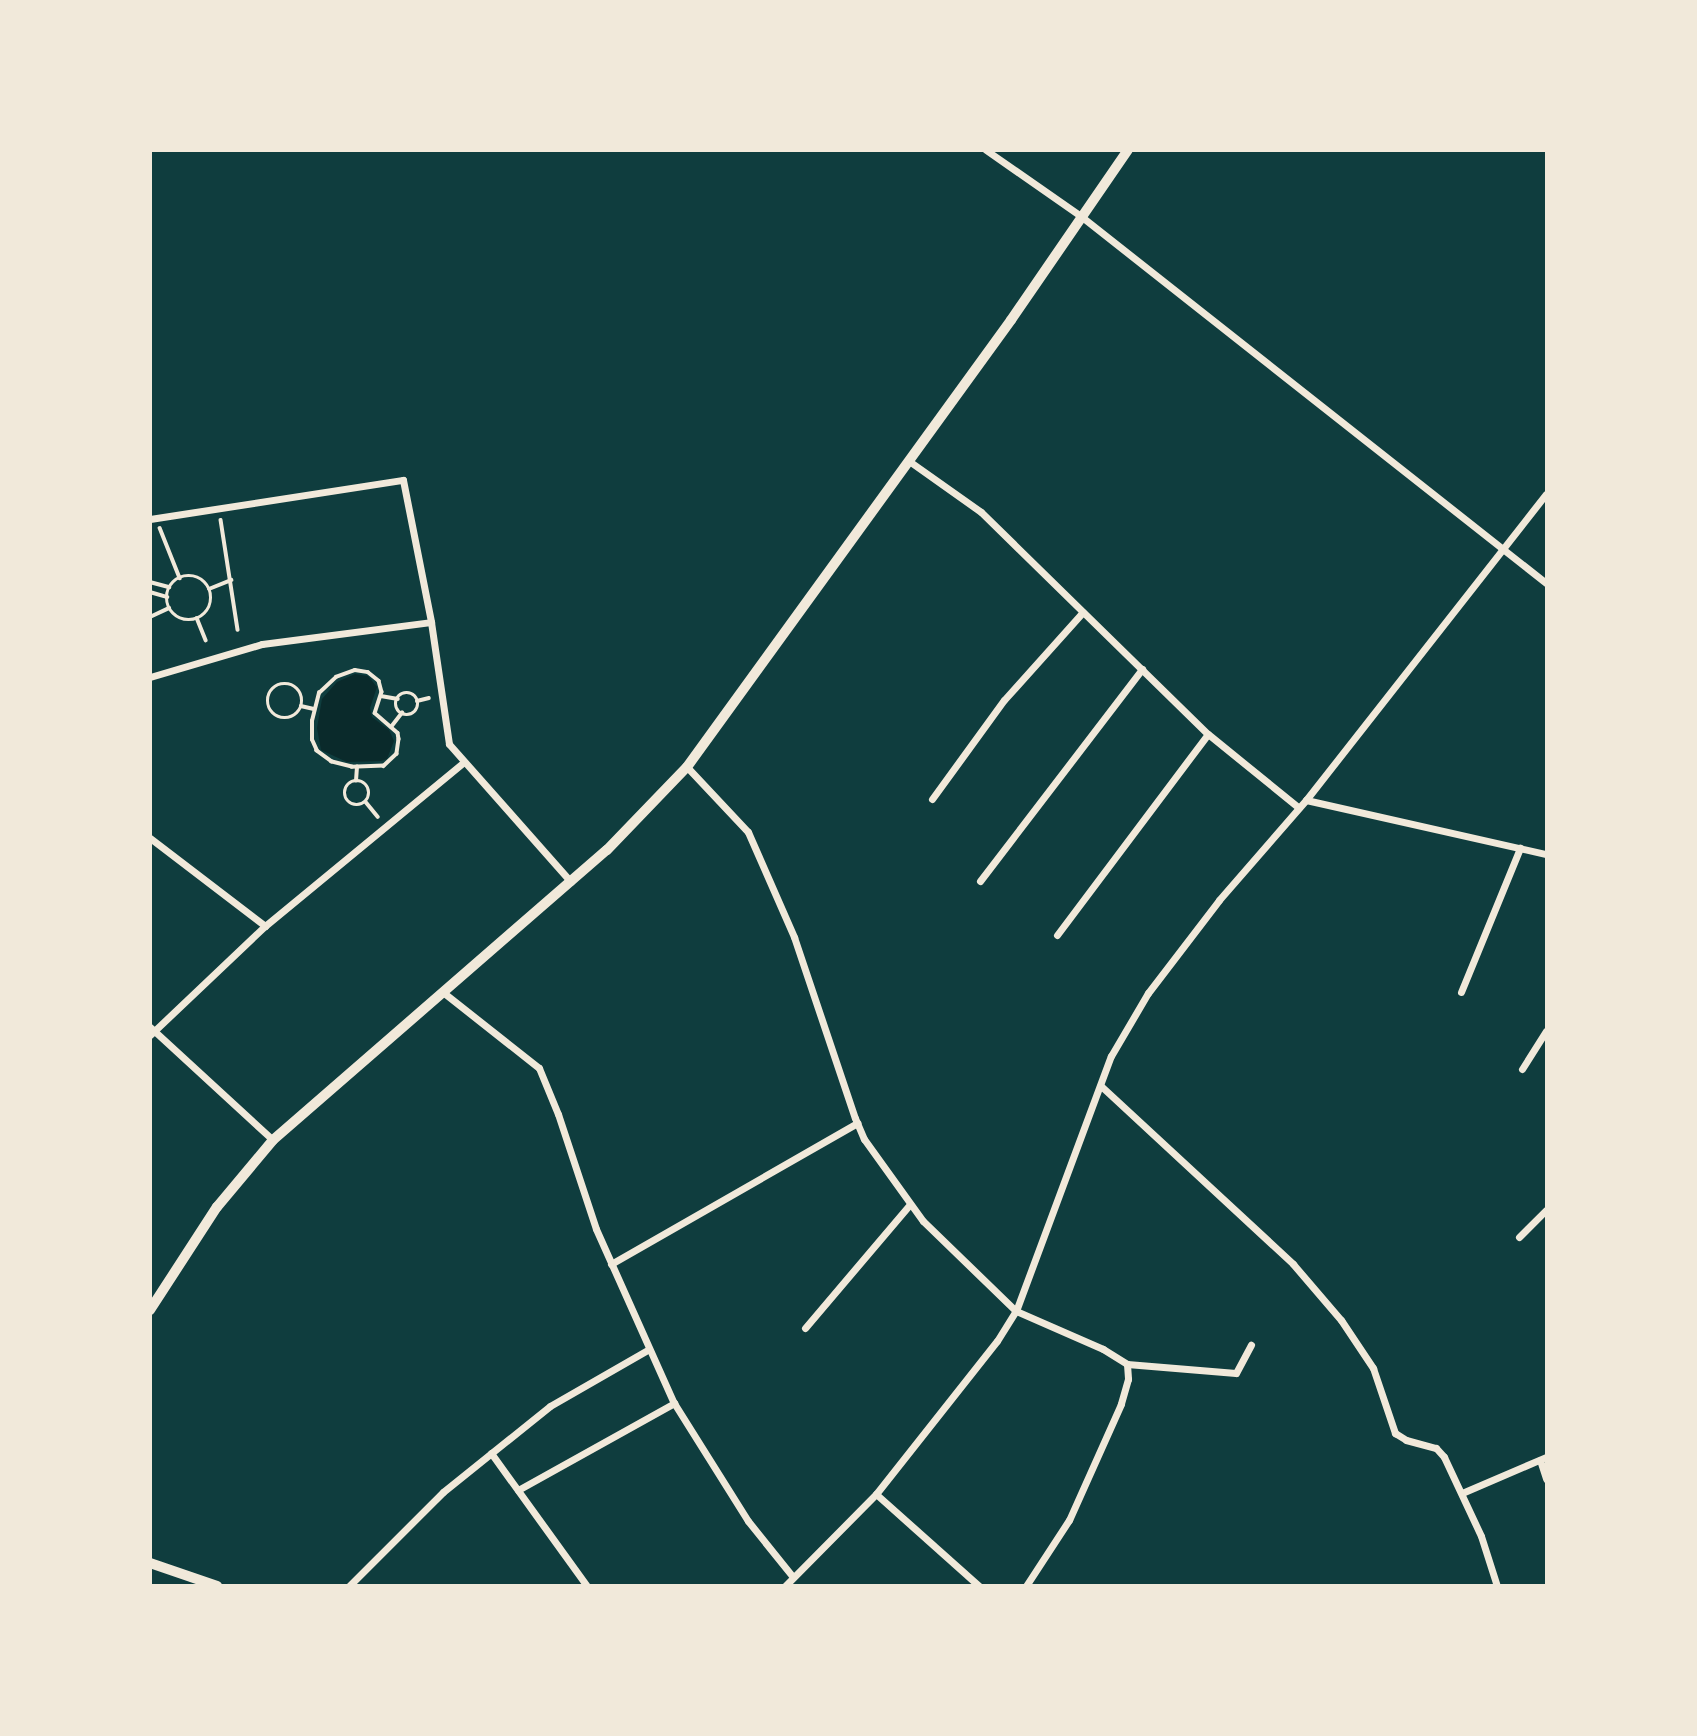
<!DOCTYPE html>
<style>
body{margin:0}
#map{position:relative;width:1697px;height:1736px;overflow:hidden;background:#0f3d3e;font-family:"Roboto Condensed",sans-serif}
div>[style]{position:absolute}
.water>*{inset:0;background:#0a2a2b}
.path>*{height:3.5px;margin:-1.75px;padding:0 1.75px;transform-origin:1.75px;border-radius:1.75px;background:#f1e9da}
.path>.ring{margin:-1.75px;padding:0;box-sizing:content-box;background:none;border:3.5px solid #f1e9da;border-radius:50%}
.minor>*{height:7px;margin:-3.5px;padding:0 3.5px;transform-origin:3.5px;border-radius:3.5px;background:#f1e9da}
.tertiary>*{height:10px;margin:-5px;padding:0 5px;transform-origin:5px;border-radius:5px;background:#f1e9da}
span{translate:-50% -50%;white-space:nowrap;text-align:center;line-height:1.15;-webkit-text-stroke:5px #f1e9da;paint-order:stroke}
.frame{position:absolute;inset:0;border:152px solid #f1e9da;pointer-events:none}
</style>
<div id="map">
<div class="water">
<div style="clip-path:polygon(355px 674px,368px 676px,377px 687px,370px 708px,372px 717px,389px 730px,394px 741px,387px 759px,381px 761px,347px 762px,321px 750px,317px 728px,322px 699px,337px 682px)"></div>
</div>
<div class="path">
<div style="left:221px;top:520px;width:111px;rotate:81.2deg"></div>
<div style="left:160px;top:528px;width:54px;rotate:68.2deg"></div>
<div class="ring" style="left:167px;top:576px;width:40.5px;height:40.5px"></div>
<div style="left:150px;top:582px;width:20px;rotate:15deg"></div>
<div style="left:209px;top:589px;width:24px;rotate:-22deg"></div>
<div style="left:150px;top:592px;width:18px;rotate:16deg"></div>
<div style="left:150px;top:617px;width:21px;rotate:-25deg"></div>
<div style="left:197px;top:618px;width:24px;rotate:68deg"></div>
<div style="left:355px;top:670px;width:13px;rotate:9deg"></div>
<div style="left:368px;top:672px;width:14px;rotate:39deg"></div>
<div style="left:379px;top:681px;width:11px;rotate:75deg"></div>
<div style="left:382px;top:692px;width:22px;rotate:108deg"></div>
<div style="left:375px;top:713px;width:30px;rotate:41deg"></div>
<div style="left:398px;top:733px;width:6px;rotate:81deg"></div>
<div style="left:399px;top:739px;width:15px;rotate:98deg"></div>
<div style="left:397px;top:754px;width:18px;rotate:137deg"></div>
<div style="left:384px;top:766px;width:32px;rotate:178deg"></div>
<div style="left:352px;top:767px;width:21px;rotate:-166deg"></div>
<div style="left:332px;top:762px;width:19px;rotate:-144deg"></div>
<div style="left:317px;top:751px;width:12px;rotate:-114deg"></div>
<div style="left:312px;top:740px;width:19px;rotate:-90deg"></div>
<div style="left:312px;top:721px;width:29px;rotate:-76deg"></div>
<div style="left:319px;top:693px;width:23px;rotate:-43deg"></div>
<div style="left:336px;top:677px;width:20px;rotate:-20deg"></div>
<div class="ring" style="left:268px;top:684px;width:30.5px;height:30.5px"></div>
<div class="ring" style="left:396px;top:693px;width:18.5px;height:18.5px"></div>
<div style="left:381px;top:696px;width:17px;rotate:10deg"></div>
<div style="left:417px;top:701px;width:12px;rotate:-14deg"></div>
<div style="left:301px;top:706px;width:13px;rotate:13deg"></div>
<div style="left:391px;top:727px;width:18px;rotate:-52deg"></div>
<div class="ring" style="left:345px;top:781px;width:20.5px;height:20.5px"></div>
<div style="left:356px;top:781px;width:14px;rotate:-86deg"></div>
<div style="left:366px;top:802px;width:19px;rotate:51deg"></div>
</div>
<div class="minor">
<div style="left:986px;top:150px;width:117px;rotate:34.9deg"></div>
<div style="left:1082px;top:217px;width:591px;rotate:38.27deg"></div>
<div style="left:909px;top:461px;width:88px;rotate:35.3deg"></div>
<div style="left:981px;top:512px;width:318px;rotate:44.4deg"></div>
<div style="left:1208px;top:734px;width:117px;rotate:39.1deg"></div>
<div style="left:150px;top:519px;width:256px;rotate:-8.8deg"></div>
<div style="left:403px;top:480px;width:145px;rotate:78.8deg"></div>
<div style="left:431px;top:622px;width:123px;rotate:81.6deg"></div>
<div style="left:449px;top:744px;width:184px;rotate:48.5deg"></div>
<div style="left:150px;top:677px;width:117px;rotate:-16.4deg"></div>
<div style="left:262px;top:644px;width:170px;rotate:-7.4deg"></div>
<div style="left:687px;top:767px;width:89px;rotate:46.8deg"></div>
<div style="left:748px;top:832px;width:115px;rotate:66.3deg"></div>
<div style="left:794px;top:937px;width:191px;rotate:71.4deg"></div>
<div style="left:855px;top:1118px;width:23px;rotate:67deg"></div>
<div style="left:864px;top:1139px;width:101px;rotate:54.3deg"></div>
<div style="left:923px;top:1221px;width:129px;rotate:44.1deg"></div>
<div style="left:1016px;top:1311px;width:95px;rotate:23.6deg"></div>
<div style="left:1103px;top:1349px;width:28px;rotate:32deg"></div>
<div style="left:1127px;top:1364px;width:15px;rotate:86deg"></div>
<div style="left:1128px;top:1379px;width:26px;rotate:106deg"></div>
<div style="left:1121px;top:1404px;width:127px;rotate:114.1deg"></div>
<div style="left:1069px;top:1520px;width:79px;rotate:123.1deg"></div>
<div style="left:932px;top:799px;width:122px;rotate:-54deg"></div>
<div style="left:1004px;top:700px;width:118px;rotate:-48.1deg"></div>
<div style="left:1306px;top:800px;width:246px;rotate:12.7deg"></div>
<div style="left:150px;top:838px;width:145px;rotate:37.4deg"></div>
<div style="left:980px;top:881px;width:267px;rotate:-52.6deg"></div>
<div style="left:1057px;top:935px;width:251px;rotate:-53.1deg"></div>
<div style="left:1461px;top:992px;width:156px;rotate:-67.7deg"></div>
<div style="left:444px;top:993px;width:121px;rotate:38.3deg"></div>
<div style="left:539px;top:1068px;width:50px;rotate:67.6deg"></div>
<div style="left:558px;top:1114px;width:121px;rotate:71.7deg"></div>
<div style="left:596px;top:1229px;width:191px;rotate:65.9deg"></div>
<div style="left:674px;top:1403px;width:139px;rotate:57.9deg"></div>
<div style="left:748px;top:1521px;width:72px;rotate:51.2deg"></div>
<div style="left:150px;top:1027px;width:167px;rotate:42.6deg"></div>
<div style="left:150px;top:1035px;width:158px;rotate:-43.5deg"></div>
<div style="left:265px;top:926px;width:258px;rotate:-39.5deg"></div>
<div style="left:1522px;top:1069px;width:45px;rotate:-57.7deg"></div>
<div style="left:1101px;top:1086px;width:262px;rotate:42.8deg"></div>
<div style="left:1293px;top:1264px;width:74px;rotate:49.4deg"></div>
<div style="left:1341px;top:1320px;width:58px;rotate:56.3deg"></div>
<div style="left:1373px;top:1368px;width:69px;rotate:71.3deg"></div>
<div style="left:1395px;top:1433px;width:13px;rotate:32deg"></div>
<div style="left:1406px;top:1440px;width:31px;rotate:15deg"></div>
<div style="left:1436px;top:1448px;width:12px;rotate:48deg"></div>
<div style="left:1444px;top:1457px;width:87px;rotate:64.9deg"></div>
<div style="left:1481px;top:1536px;width:52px;rotate:72.3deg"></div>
<div style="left:1519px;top:1237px;width:38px;rotate:-45deg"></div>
<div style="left:611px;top:1264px;width:284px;rotate:-29.8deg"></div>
<div style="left:805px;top:1328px;width:162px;rotate:-49.7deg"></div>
<div style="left:1127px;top:1364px;width:109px;rotate:4.7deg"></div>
<div style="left:1236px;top:1373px;width:32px;rotate:-62deg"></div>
<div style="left:491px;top:1453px;width:164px;rotate:54.2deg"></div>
<div style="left:1540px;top:1460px;width:20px;rotate:72deg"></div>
<div style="left:518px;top:1490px;width:179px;rotate:-29.1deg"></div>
<div style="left:1462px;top:1493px;width:91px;rotate:-23.2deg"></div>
<div style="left:876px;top:1494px;width:138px;rotate:41.8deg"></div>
<div style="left:349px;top:1586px;width:133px;rotate:-45deg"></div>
<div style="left:443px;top:1492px;width:137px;rotate:-38.8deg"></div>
<div style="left:550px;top:1406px;width:114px;rotate:-29.9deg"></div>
<div style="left:785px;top:1586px;width:129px;rotate:-45.3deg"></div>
<div style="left:876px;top:1494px;width:195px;rotate:-51.7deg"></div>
<div style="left:997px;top:1341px;width:36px;rotate:-58deg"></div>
<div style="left:1016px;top:1311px;width:272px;rotate:-69.6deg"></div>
<div style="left:1111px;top:1056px;width:73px;rotate:-59.6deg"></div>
<div style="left:1148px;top:993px;width:117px;rotate:-52.6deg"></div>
<div style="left:1219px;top:900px;width:133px;rotate:-49deg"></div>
<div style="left:1306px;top:800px;width:389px;rotate:-51.9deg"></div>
</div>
<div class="tertiary">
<div style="left:150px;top:1310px;width:123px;rotate:-57deg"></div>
<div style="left:217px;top:1207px;width:87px;rotate:-50.1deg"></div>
<div style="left:273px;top:1140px;width:442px;rotate:-41deg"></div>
<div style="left:607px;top:850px;width:115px;rotate:-46.1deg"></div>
<div style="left:687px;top:767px;width:552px;rotate:-54.06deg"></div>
<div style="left:1011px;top:320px;width:206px;rotate:-55.5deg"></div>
<div style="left:150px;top:1563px;width:71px;rotate:18.9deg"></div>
</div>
<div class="frame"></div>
</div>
